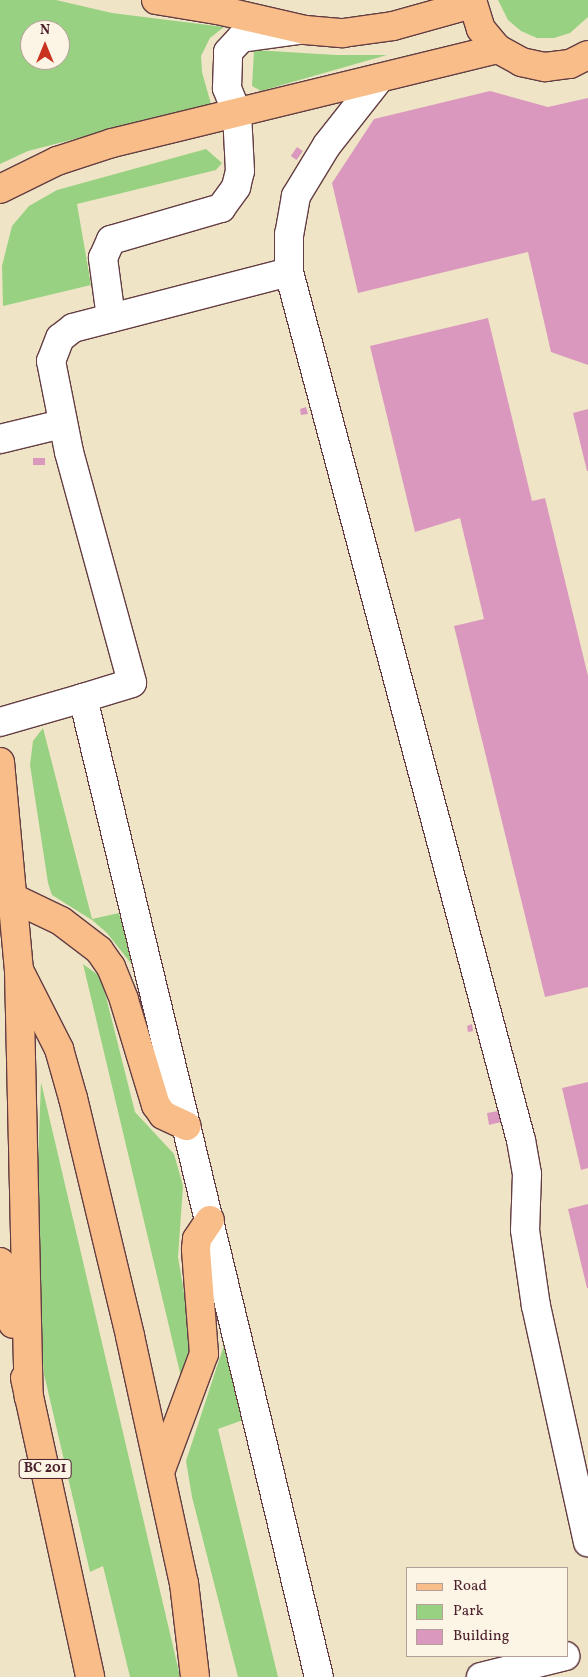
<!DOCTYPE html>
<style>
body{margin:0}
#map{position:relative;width:588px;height:1677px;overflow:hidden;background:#efe5c6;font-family:Vollkorn,serif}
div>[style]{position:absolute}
.green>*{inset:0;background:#99d183}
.building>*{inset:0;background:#da98be;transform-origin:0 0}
.roads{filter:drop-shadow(1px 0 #633d42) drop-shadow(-1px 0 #633d42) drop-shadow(0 1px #633d42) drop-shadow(0 -1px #633d42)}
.minor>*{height:28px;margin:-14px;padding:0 14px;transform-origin:14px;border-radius:14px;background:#fff}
.major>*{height:28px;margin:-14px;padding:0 14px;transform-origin:14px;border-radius:14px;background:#f8bd89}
.highway>*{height:28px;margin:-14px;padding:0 14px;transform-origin:14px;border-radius:14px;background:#f8bd89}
span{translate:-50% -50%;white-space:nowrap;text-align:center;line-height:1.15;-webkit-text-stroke:5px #fcf5e5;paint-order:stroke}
.shield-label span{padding:1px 4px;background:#fcf5e5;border:1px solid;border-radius:4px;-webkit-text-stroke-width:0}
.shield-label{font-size:14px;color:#4a1f2b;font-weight:700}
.legend{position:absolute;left:406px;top:1567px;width:162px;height:90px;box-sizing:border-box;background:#fcf5e5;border:1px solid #b59f9b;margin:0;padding:6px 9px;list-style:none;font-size:15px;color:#4a1f2b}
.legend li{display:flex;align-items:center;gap:10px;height:25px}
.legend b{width:25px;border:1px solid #b59f9b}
.north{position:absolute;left:20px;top:20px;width:50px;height:50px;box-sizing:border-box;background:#fcf5e5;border:1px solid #b59f9b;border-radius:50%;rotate:0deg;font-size:14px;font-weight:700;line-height:20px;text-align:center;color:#4a1f2b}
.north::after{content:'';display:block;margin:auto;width:18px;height:22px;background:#c8321e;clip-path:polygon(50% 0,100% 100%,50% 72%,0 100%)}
</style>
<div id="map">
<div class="green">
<div style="clip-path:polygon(evenodd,0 0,56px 0,112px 13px,224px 27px,210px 38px,201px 56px,202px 72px,211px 104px,28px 151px,0 164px,0 0,30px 30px,60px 30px,60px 60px,30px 60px,30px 30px)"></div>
<div style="clip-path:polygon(498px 0,588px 0,588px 17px,570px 33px,554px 38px,537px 38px,521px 31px,508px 20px)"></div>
<div style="clip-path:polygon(254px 50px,336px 55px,387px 55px,261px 91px,252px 86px)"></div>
<div style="clip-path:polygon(206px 149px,222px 163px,216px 170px,77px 204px,91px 285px,3px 306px,2px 266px,12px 226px,29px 206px,57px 190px)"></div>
<div style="clip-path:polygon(43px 728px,92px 919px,119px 913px,133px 966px,107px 933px,92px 920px,52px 895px,48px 883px,30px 765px,33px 741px)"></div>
<div style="clip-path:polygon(83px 964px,101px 977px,135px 1112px,174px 1154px,183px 1186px,178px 1257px,195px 1358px,181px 1377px)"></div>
<div style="clip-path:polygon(41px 1082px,179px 1672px,179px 1677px,130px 1677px,103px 1566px,90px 1572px,44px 1374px,39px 1316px,38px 1161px)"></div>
<div style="clip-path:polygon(225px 1342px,243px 1420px,218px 1429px,278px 1677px,238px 1677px,192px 1497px,186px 1461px)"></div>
</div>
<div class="building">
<div style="clip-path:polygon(490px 91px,548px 107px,588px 98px,588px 365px,551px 352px,528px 252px,358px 293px,332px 183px,374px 119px)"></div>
<div style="left:297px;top:147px;width:7px;height:11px;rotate:34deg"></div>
<div style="clip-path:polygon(488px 318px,532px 501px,545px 498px,588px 676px,588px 987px,545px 997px,454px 626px,484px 619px,460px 518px,415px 532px,370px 346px)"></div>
<div style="clip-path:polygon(306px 407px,308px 414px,301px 415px,300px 409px)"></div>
<div style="clip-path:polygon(588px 409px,588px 471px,587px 471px,573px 413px)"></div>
<div style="left:33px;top:458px;width:12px;height:7px"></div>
<div style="clip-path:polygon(472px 1024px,473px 1031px,468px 1032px,467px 1026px)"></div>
<div style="clip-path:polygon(588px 1082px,588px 1168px,581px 1170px,562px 1088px)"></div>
<div style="clip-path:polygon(498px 1111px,501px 1122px,489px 1125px,487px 1113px)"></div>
<div style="clip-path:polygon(588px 1204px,588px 1288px,587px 1288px,568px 1209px)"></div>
</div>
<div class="roads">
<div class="minor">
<div style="left:379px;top:79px;width:84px;rotate:128.2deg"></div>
<div style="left:327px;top:145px;width:60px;rotate:121.3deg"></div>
<div style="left:296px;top:196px;width:39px;rotate:100deg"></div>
<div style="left:289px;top:234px;width:38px;rotate:90deg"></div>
<div style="left:289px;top:272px;width:898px;rotate:75.04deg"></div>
<div style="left:521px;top:1140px;width:35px;rotate:80deg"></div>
<div style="left:527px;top:1174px;width:56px;rotate:92deg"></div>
<div style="left:525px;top:1230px;width:77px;rotate:81.8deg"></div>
<div style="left:536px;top:1306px;width:242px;rotate:77.6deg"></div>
<div style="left:289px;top:272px;width:223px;rotate:165.5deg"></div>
<div style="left:73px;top:328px;width:16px;rotate:142deg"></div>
<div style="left:60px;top:338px;width:25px;rotate:111deg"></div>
<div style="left:51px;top:361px;width:93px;rotate:78.8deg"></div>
<div style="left:69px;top:452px;width:239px;rotate:74.7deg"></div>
<div style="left:132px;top:683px;width:51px;rotate:163deg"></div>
<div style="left:83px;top:698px;width:1007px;rotate:76.45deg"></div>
<div style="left:111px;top:318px;width:61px;rotate:-97.6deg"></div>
<div style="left:103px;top:258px;width:20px;rotate:-66deg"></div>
<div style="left:111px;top:240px;width:115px;rotate:-16.2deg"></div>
<div style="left:221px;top:208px;width:26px;rotate:-54deg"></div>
<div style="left:236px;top:187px;width:16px;rotate:-76deg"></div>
<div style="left:240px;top:171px;width:58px;rotate:-93deg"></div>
<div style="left:237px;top:113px;width:27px;rotate:-112deg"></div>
<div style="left:227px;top:88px;width:36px;rotate:-88deg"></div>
<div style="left:228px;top:52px;width:19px;rotate:-47deg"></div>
<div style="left:241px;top:38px;width:59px;rotate:-7.9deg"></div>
<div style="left:0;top:439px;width:64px;rotate:-13.6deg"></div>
<div style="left:0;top:722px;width:86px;rotate:-16.1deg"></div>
<div style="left:481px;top:1677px;width:87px;rotate:-14deg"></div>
</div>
<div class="major">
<div style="left:472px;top:0;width:30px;rotate:73deg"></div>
<div style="left:481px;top:29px;width:26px;rotate:50deg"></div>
<div style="left:498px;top:49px;width:26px;rotate:29deg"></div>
<div style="left:521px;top:62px;width:25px;rotate:12deg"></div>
<div style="left:545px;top:67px;width:25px;rotate:-7deg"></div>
<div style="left:570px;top:64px;width:20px;rotate:-27deg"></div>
</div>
<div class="highway">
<div style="left:156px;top:0;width:63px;rotate:9.2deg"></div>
<div style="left:218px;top:10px;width:89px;rotate:12.9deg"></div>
<div style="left:305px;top:30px;width:38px;rotate:5deg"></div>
<div style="left:343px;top:33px;width:50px;rotate:-8deg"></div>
<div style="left:393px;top:26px;width:82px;rotate:-15.6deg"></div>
<div style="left:0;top:189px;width:64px;rotate:-26.2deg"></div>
<div style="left:57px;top:161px;width:58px;rotate:-18.1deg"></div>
<div style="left:112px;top:143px;width:397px;rotate:-13.7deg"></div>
<div style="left:0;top:762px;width:209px;rotate:84.8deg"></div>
<div style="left:19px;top:970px;width:427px;rotate:88.7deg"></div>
<div style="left:13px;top:898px;width:53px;rotate:25.6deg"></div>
<div style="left:61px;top:921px;width:48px;rotate:37.3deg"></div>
<div style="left:99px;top:950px;width:21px;rotate:55deg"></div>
<div style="left:111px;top:967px;width:35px;rotate:68deg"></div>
<div style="left:124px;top:1000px;width:110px;rotate:73.1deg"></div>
<div style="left:156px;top:1105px;width:12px;rotate:55deg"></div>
<div style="left:163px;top:1115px;width:26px;rotate:25deg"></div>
<div style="left:19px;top:970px;width:89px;rotate:63.1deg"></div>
<div style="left:59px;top:1049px;width:51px;rotate:74.1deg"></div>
<div style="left:73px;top:1098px;width:245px;rotate:76.5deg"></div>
<div style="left:130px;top:1336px;width:253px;rotate:77.7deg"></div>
<div style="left:184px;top:1583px;width:95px;rotate:83.3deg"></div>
<div style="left:0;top:1262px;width:63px;rotate:78.2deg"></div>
<div style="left:25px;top:1378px;width:306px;rotate:77.7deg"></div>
<div style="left:160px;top:1472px;width:126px;rotate:-69.6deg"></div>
<div style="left:204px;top:1354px;width:105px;rotate:-94.4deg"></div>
<div style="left:196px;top:1249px;width:10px;rotate:-84deg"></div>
<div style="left:197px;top:1239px;width:23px;rotate:-56deg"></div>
</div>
</div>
<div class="shield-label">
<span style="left:45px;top:1469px">BC 201</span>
</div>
<ul class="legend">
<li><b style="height:6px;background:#f8bd89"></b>Road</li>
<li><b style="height:14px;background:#99d183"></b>Park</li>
<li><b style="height:14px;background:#da98be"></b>Building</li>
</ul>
<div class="north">N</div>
</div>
